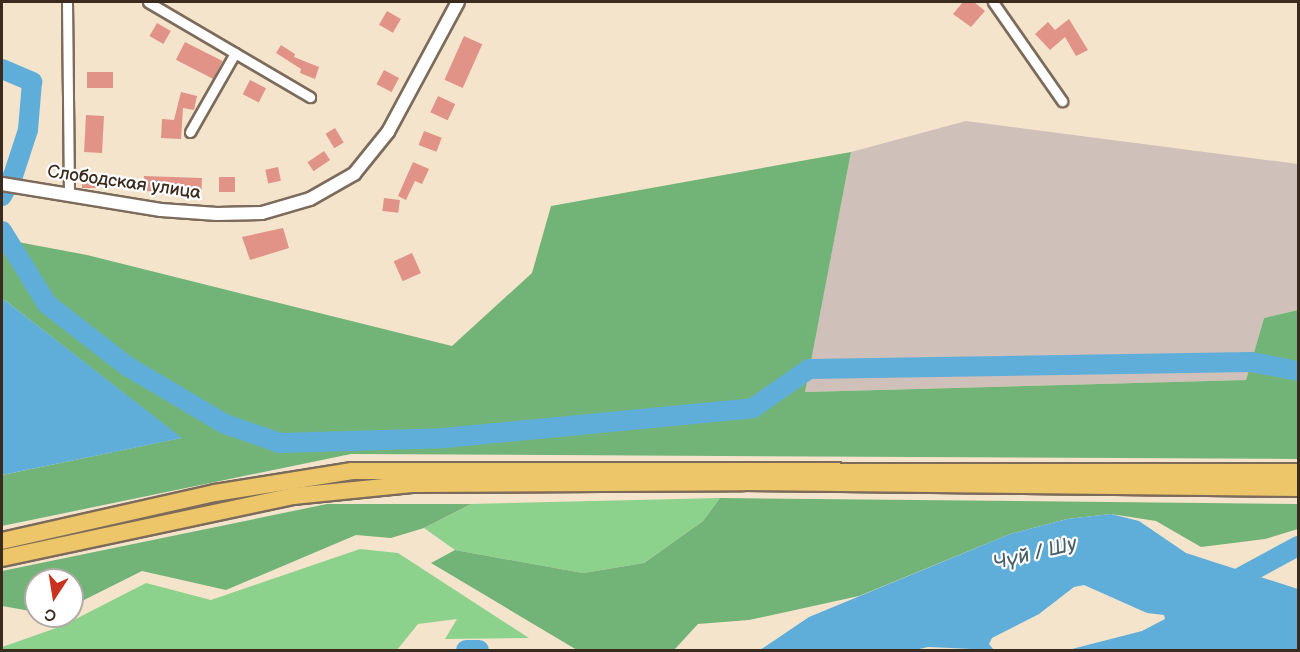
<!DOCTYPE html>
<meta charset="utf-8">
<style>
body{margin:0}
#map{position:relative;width:1300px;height:652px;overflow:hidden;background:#f5e4cc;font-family:"Balsamiq Sans",sans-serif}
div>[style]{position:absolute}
.industrial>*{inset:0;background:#cfc0ba}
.green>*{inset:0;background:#8dd28c}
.forest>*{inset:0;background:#72b478}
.water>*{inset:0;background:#5faed9}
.river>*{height:20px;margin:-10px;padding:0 10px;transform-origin:10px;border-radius:10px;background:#5faed9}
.building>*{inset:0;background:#e09386;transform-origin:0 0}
.roads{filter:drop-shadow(2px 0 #7c6b5b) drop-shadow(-2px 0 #7c6b5b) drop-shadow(0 2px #7c6b5b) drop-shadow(0 -2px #7c6b5b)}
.minor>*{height:9px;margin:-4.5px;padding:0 4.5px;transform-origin:4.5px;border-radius:4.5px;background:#fff}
.tertiary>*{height:12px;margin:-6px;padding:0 6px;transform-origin:6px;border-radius:6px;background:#fff}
.trunk>*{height:16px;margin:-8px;padding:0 8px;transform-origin:8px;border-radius:8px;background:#ecc669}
span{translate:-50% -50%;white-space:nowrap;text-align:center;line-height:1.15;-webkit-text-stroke:4.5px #fff;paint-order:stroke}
.street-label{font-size:18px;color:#3b2a1e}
.water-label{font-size:20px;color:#495f69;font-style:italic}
.frame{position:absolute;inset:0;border:3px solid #3b2a1e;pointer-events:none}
.north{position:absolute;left:24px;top:568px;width:60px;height:60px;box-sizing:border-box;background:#fff;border:2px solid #b1aaa5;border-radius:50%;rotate:192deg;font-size:16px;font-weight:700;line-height:24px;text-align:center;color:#3b2a1e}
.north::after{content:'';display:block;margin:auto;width:21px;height:27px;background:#c8321e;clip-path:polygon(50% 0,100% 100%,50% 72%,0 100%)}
</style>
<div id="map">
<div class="industrial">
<div style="clip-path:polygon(966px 121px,1298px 164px,1298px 310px,1264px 318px,1246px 380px,804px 392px,851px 152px)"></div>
</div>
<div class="green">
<div style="clip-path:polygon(720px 498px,703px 521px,644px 563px,583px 573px,455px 550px,424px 528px,471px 504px)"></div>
<div style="clip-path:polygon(360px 549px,398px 553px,529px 638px,445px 639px,457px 619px,418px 624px,397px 650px,2px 650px,2px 647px,62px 626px,146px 583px,211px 600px)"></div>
</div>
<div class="forest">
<div style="clip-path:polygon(851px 152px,805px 392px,1246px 380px,1264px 318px,1298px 310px,1298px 459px,351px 454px,2px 526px,2px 475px,181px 438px,2px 298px,2px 239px,87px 255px,452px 346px,532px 273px,551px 206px)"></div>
<div style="clip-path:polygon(720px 498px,1298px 504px,1298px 529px,1265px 539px,1201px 547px,1156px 521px,1111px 514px,1067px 519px,1010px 534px,859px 596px,749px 620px,698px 624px,674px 650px,577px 650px,431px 563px,455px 550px,583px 573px,644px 563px,703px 521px)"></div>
<div style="clip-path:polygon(327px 504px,471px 504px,424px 528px,391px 538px,356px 535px,226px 590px,142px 571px,72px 606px,72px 580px,36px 580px,36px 612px,2px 606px,2px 571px)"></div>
</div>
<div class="water">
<div style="clip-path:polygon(2px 298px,182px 438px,2px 475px)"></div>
<div style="clip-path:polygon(1111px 514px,1139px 521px,1186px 553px,1298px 589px,1298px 650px,1068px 650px,1142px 631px,1165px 619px,1164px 615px,1147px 613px,1084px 585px,1074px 587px,1039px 614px,992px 638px,989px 644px,994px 650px,928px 647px,915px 650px,760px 650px,809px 617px,1010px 534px,1067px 519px)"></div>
</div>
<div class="river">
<div style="left:2px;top:69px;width:33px;rotate:23deg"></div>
<div style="left:32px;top:82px;width:48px;rotate:94.8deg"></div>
<div style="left:28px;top:130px;width:48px;rotate:108.1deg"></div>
<div style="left:13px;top:176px;width:23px;rotate:119deg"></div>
<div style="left:2px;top:231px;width:86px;rotate:58.3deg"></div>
<div style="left:47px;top:304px;width:101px;rotate:37.8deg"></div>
<div style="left:127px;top:366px;width:114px;rotate:30.6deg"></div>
<div style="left:225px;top:424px;width:58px;rotate:19.1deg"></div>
<div style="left:280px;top:443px;width:164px;rotate:-1.7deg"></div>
<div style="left:444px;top:438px;width:310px;rotate:-5.5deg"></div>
<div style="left:753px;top:408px;width:68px;rotate:-34.9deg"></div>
<div style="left:809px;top:369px;width:442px;rotate:-0.9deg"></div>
<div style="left:1251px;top:362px;width:48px;rotate:10.8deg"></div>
<div style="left:1226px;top:585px;width:82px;rotate:-28.4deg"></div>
<div style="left:466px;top:650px;width:13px"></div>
</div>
<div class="building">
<div style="clip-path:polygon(963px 2px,974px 2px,985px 11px,971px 27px,953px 14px)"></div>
<div style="left:387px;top:11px;width:16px;height:16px;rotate:30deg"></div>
<div style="clip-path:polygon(1069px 19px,1088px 50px,1076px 56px,1065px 37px,1050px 50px,1035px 34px,1048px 22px,1055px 30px)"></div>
<div style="left:157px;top:23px;width:16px;height:15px;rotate:30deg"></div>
<div style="left:464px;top:36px;width:20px;height:48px;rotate:24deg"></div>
<div style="left:185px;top:42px;width:42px;height:20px;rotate:27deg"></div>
<div style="clip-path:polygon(281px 45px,295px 54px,294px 57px,319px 67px,315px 79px,300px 73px,301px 69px,276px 53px)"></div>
<div style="left:384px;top:70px;width:17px;height:16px;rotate:28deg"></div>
<div style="left:87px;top:72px;width:26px;height:16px"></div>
<div style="left:250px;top:80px;width:18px;height:16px;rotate:27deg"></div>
<div style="clip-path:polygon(181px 92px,197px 96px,194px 110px,183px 108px,181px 139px,161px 138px,162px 119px,174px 120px)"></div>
<div style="left:438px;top:96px;width:19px;height:18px;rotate:25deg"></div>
<div style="left:86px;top:115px;width:18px;height:37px;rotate:3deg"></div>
<div style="left:335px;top:128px;width:17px;height:11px;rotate:59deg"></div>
<div style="left:424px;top:131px;width:19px;height:15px;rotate:21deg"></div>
<div style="left:324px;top:151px;width:11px;height:20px;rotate:56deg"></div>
<div style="clip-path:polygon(413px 162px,429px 169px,422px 184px,415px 181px,406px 200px,398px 196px)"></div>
<div style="left:278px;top:167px;width:14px;height:13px;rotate:78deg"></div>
<div style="left:144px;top:176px;width:58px;height:15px;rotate:2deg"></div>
<div style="left:82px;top:177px;width:18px;height:11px"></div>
<div style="left:219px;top:177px;width:16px;height:15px"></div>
<div style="left:384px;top:198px;width:16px;height:13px;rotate:7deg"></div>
<div style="clip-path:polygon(283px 228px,289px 248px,250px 260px,242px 237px)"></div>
<div style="left:412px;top:253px;width:22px;height:20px;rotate:66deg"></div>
</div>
<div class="roads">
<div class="minor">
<div style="left:67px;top:2px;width:192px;rotate:89.4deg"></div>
<div style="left:148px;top:2px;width:188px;rotate:30.4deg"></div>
<div style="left:993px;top:2px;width:121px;rotate:55.1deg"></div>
<div style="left:190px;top:132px;width:91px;rotate:-60.3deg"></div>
</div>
<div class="tertiary">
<div style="left:2px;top:184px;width:161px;rotate:9.3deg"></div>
<div style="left:161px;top:210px;width:56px;rotate:4.1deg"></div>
<div style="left:217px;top:214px;width:45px;rotate:-1.3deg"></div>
<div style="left:262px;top:213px;width:50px;rotate:-16.3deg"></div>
<div style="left:310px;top:199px;width:51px;rotate:-29.6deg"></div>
<div style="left:354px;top:174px;width:54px;rotate:-51deg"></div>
<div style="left:388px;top:132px;width:148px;rotate:-61.7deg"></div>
</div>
<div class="trunk">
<div style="left:2px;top:541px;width:218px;rotate:-12.7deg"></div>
<div style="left:215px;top:493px;width:139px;rotate:-9.1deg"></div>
<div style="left:352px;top:471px;width:946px;rotate:0.06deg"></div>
<div style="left:2px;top:558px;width:298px;rotate:-12deg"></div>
<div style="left:293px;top:496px;width:122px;rotate:-5.7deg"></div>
<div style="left:414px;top:484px;width:330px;rotate:-0.3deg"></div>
<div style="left:744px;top:482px;width:554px;rotate:0.62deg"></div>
</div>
</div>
<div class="street-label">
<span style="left:124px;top:183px;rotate:8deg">Слободская улица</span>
</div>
<div class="water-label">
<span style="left:1035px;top:554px;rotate:-14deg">Чүй / Шу</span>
</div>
<div class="frame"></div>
<div class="north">С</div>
</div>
